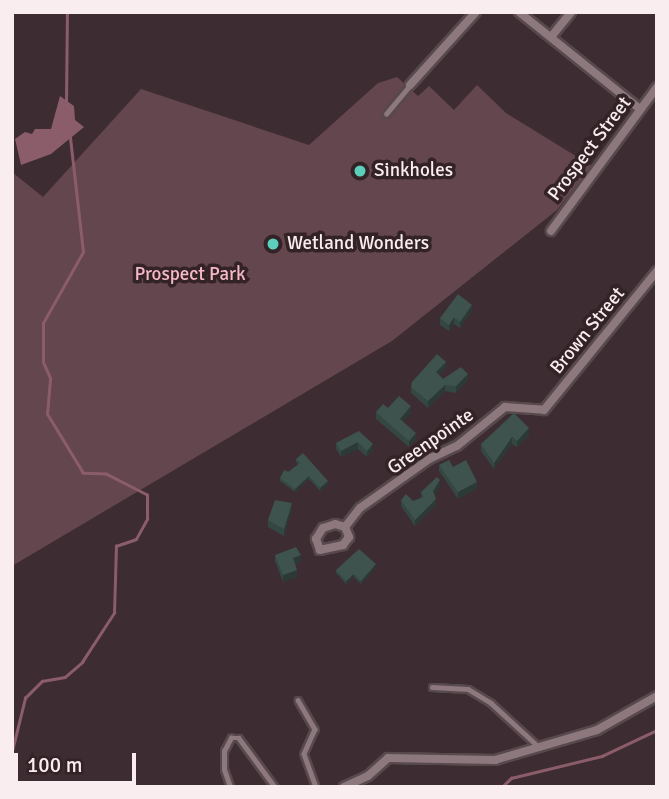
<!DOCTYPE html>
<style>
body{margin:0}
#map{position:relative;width:669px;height:799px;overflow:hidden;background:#3d2c31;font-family:Signika,sans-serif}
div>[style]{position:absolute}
.green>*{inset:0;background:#64464e}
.water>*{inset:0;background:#8b5d6a}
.stream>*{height:2.5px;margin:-1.25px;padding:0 1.25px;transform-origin:1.25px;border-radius:1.25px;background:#8b5d6a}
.roads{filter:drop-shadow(2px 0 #57494d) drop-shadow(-2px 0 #57494d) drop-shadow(0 2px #57494d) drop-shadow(0 -2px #57494d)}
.service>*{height:4.5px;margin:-2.25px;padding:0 2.25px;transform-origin:2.25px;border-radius:2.25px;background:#8c787d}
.minor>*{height:8px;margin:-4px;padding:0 4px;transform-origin:4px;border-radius:4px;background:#8c787d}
.wall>*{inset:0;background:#354743}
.shaded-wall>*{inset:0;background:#2b3937}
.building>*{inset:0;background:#3e524e}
.dots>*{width:19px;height:19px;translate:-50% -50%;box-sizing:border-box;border:4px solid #332327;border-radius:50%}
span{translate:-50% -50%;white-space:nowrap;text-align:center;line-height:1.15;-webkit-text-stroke:7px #332327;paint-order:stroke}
.street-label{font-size:19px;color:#f9edf0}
.poi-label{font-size:19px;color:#f9edf0}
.left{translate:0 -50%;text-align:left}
.park-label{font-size:19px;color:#f6b9c9}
.frame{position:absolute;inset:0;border:14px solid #f9edf0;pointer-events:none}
.scale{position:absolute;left:14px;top:753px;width:122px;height:32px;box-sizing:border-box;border:4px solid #f9edf0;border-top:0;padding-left:9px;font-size:21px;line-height:24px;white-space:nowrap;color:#f9edf0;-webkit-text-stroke:5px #332327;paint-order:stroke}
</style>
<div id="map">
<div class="green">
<div style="clip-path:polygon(397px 77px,418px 96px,429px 86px,454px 110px,477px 85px,506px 113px,592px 166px,557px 210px,392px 341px,12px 566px,12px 172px,43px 197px,141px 89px,309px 145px,378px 83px)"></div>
</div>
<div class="water">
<div style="clip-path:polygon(60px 96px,74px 106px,75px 120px,84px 127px,51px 154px,21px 165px,15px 139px,25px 132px,32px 134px,35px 129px,51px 129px)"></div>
</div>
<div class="stream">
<div style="left:66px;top:103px;width:91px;rotate:-89.4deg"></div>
<div style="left:12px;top:751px;width:55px;rotate:-76.2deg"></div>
<div style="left:25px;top:698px;width:24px;rotate:-45deg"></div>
<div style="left:42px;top:681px;width:23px;rotate:-10deg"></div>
<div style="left:65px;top:677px;width:23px;rotate:-41deg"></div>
<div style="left:82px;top:662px;width:59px;rotate:-56.9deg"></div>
<div style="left:114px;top:613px;width:67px;rotate:-88.3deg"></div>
<div style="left:116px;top:546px;width:21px;rotate:-19deg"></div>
<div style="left:136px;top:539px;width:23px;rotate:-61deg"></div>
<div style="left:147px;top:519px;width:24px;rotate:-90deg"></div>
<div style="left:147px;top:495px;width:46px;rotate:-152.9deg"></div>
<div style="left:106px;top:474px;width:23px;rotate:-178deg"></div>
<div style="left:83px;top:473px;width:69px;rotate:-121.4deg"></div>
<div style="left:47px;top:414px;width:36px;rotate:-85deg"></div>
<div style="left:50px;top:378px;width:17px;rotate:-114deg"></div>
<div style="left:43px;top:362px;width:39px;rotate:-90deg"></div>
<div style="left:43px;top:323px;width:81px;rotate:-60.6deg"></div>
<div style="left:83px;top:252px;width:115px;rotate:-96.5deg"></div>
<div style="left:502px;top:787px;width:13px;rotate:-45deg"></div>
<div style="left:511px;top:778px;width:94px;rotate:-13.6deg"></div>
<div style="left:602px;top:756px;width:61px;rotate:-25.3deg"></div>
</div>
<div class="roads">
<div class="service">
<div style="left:386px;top:114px;width:38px;rotate:-50deg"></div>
<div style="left:432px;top:687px;width:36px;rotate:3deg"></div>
<div style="left:468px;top:689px;width:27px;rotate:31deg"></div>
<div style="left:491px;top:703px;width:64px;rotate:42.5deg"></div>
<div style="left:298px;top:700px;width:34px;rotate:60deg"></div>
<div style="left:315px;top:729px;width:27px;rotate:114deg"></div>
<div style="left:304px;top:754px;width:35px;rotate:70deg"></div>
<div style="left:230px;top:787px;width:18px;rotate:-109deg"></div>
<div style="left:224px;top:770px;width:19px;rotate:-90deg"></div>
<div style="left:224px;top:751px;width:15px;rotate:-62deg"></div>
<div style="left:231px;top:738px;width:8px"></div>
<div style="left:239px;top:738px;width:61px;rotate:53.7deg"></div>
</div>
<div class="minor">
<div style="left:519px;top:12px;width:154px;rotate:38.7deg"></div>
<div style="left:551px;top:37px;width:32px;rotate:-51deg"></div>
<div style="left:410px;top:85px;width:98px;rotate:-47.9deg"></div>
<div style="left:551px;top:231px;width:179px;rotate:-53.6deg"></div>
<div style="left:345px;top:527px;width:11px;rotate:68deg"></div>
<div style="left:349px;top:537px;width:10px;rotate:127deg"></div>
<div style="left:343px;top:545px;width:24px;rotate:168deg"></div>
<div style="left:320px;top:550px;width:12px;rotate:-110deg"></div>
<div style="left:316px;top:539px;width:13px;rotate:-58deg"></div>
<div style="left:323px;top:528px;width:13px;rotate:-18deg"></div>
<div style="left:335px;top:524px;width:10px;rotate:17deg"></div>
<div style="left:345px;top:527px;width:24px;rotate:-52deg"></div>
<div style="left:360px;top:508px;width:87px;rotate:-35.2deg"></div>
<div style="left:431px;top:458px;width:29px;rotate:-25deg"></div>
<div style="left:457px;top:446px;width:62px;rotate:-39.1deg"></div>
<div style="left:505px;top:407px;width:39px;rotate:4deg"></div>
<div style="left:544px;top:410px;width:179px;rotate:-50.9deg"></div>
<div style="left:344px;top:787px;width:26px;rotate:-25deg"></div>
<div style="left:368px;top:776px;width:27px;rotate:-42deg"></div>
<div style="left:388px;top:758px;width:107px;rotate:1.1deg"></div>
<div style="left:495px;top:760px;width:106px;rotate:-16.4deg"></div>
<div style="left:597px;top:730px;width:69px;rotate:-29.5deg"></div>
</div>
</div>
<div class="wall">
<div style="clip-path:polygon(472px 311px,460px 328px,454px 324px,449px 331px,440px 325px,440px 318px)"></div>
<div style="clip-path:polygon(446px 368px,439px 375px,443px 379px,468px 380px,456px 393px,445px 391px,428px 408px,411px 393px,411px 387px)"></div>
<div style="clip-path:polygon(388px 408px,411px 413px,403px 422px,416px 439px,409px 447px,376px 419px,376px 412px)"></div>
<div style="clip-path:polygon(359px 431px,373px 450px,367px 457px,358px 449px,341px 457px,336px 449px,336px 443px)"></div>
<div style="clip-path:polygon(529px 435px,517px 447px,512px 444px,494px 469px,481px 451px,481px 444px)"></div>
<div style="clip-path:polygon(296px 459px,328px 484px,320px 491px,309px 479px,295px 492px,280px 481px,280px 478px,298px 464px,296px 462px)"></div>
<div style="clip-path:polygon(439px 465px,453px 467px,477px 488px,458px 499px,439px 471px)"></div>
<div style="clip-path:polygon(440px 487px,434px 495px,436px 505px,415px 526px,401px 506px,401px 500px,413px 501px,421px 498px,421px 492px)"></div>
<div style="clip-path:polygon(292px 510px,284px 536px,268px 527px,268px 520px)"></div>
<div style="clip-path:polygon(275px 555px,301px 561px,295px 564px,297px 577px,283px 582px,275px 561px)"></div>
<div style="clip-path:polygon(376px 567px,361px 584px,354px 577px,346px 584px,336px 573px,336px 570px)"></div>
</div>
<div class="shaded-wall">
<div style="clip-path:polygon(472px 305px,472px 311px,460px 328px,460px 322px)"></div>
<div style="clip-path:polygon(454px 317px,454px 324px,449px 331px,449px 325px)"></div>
<div style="clip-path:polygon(446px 362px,446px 368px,436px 378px,436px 372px)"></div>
<div style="clip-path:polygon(468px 374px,468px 380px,456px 393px,456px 386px)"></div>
<div style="clip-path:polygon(445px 385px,445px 391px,428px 408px,428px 401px)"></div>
<div style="clip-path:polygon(411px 406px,411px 413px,400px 426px,400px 419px)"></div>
<div style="clip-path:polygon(529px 428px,529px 435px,517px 447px,517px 441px)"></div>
<div style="clip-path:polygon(416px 433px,416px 439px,409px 447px,409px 441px)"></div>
<div style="clip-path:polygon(512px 437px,512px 444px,494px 469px,494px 463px)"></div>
<div style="clip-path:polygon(358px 442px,358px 449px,341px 457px,341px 451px)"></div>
<div style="clip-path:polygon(373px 444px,373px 450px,367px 457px,367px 451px)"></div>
<div style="clip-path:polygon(309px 476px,309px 479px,295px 492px,295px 489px)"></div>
<div style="clip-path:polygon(440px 480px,440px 487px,433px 497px,433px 491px)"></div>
<div style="clip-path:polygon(328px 481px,328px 484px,320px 491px,320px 488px)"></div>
<div style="clip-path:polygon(477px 482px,477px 488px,458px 499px,458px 492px)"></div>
<div style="clip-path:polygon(436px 499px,436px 505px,415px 526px,415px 520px)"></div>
<div style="clip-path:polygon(292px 503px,292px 510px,284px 536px,284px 529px)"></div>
<div style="clip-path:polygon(301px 555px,301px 561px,293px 564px,293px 558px)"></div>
<div style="clip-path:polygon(376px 564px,376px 567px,361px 584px,361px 581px)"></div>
<div style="clip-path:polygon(297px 570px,297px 577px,283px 582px,283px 575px)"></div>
<div style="clip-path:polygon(354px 574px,354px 577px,346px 584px,346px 581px)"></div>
</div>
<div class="building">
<div style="clip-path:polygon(458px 294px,472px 305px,460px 322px,454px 317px,449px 325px,440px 318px)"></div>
<div style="clip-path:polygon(437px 354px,446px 362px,436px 372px,443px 379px,461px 367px,468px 374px,456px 386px,445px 385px,428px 401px,411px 387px,412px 382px)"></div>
<div style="clip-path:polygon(399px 396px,411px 406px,400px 419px,416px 433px,409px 441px,376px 412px,383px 404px,388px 408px)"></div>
<div style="clip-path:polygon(514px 413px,529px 428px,517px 441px,512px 437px,494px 463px,481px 444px)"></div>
<div style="clip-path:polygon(359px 431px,373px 444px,367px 451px,358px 442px,341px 451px,336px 443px)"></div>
<div style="clip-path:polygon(303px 453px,328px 481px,320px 488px,309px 476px,295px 489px,280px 478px,284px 470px,289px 472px,300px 463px,296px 459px)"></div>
<div style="clip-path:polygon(449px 460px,453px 467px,466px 460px,477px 482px,458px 492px,439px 465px)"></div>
<div style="clip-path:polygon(437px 477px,440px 480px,433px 491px,436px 499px,415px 520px,401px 500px,406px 494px,413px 501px,424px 497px,421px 492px)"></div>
<div style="clip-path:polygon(275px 500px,292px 503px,284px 529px,268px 520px)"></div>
<div style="clip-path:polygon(296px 547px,301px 555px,293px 558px,297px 570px,283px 575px,275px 555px)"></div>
<div style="clip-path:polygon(359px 549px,376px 564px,361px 581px,354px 574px,346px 581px,336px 570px)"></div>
</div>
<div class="dots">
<div style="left:360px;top:171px;background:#5bcebc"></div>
<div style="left:273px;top:244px;background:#5bcebc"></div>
</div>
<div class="street-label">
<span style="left:590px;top:149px;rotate:-53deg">Prospect Street</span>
<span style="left:588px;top:331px;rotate:-51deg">Brown Street</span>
<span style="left:431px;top:442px;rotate:-35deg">Greenpointe</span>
</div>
<div class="poi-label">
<span class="left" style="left:374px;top:171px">Sinkholes</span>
<span class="left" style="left:287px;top:244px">Wetland Wonders</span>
</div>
<div class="park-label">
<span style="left:190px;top:275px">Prospect Park</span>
</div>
<div class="frame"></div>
<div class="scale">100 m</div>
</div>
